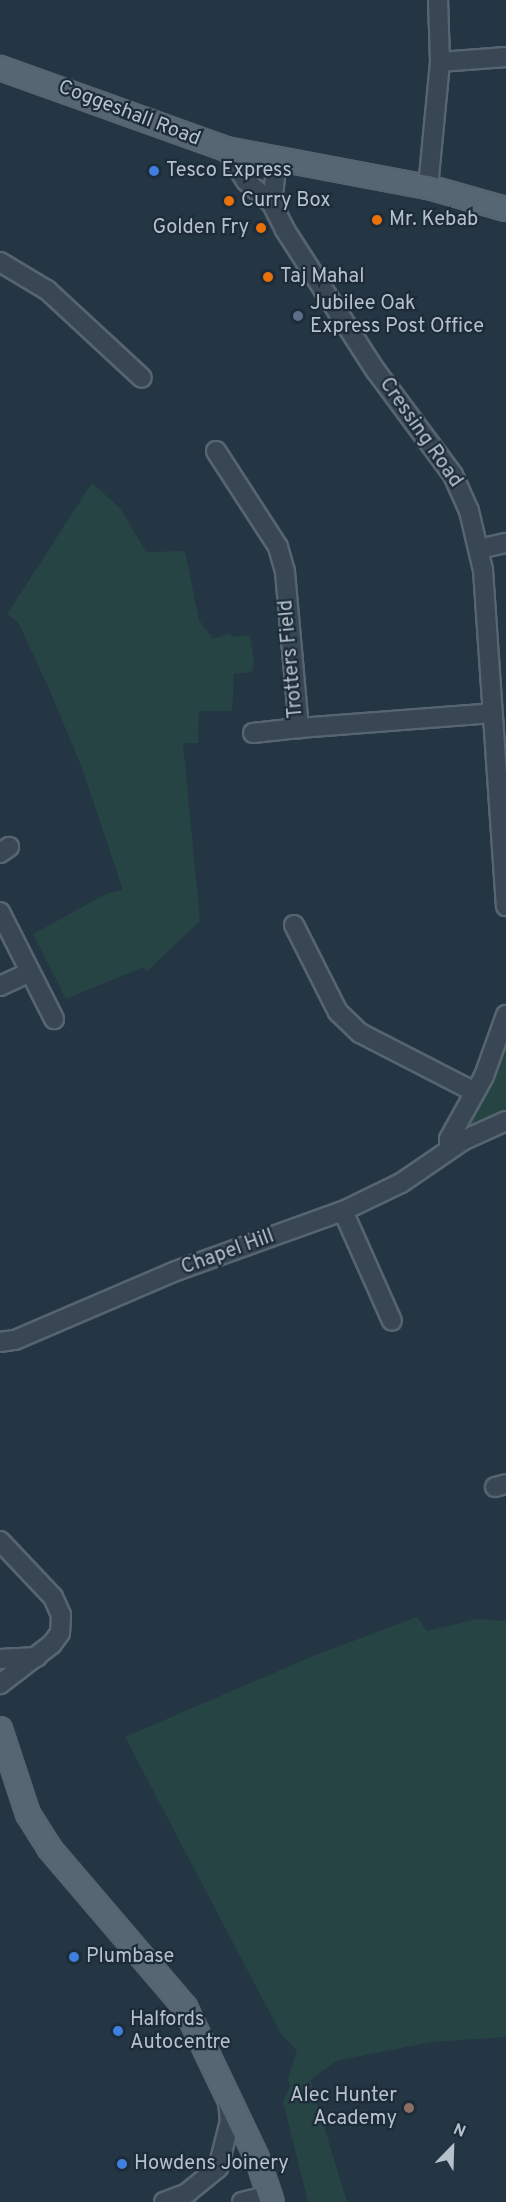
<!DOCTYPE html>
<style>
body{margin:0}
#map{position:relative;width:506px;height:2202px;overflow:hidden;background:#243643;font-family:Overpass,sans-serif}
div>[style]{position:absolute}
.green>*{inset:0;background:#264443}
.roads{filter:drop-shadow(2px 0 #566570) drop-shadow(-2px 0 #566570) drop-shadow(0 2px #566570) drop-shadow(0 -2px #566570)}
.minor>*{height:18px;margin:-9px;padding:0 9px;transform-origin:9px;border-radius:9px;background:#384753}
.major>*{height:22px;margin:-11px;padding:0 11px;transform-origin:11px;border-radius:11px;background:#566673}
.dots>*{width:16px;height:16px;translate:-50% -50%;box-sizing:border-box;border:3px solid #1d2c38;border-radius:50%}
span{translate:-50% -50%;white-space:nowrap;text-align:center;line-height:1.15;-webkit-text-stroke:4.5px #1d2c38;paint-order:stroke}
.street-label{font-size:20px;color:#b5c2cd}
.poi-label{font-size:20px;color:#b5c2cd}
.left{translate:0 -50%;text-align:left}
.right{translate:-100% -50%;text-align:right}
.north{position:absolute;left:422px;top:2118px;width:60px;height:60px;-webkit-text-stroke:4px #1d2c38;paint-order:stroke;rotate:23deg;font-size:16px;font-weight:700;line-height:24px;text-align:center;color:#b5c2cd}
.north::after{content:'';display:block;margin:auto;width:21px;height:27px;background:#b5c2cd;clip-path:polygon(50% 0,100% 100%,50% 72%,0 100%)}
</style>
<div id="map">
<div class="green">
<div style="clip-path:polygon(92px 483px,121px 509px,146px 552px,185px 551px,199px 620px,213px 639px,230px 633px,233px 637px,250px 635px,254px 663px,252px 672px,234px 674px,232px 711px,199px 711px,198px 743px,183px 743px,200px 921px,147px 971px,143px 967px,66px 999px,33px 934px,108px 893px,123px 890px,82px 768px,50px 691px,18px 622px,7px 614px)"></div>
<div style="clip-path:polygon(506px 1034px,506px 1111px,479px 1124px,467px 1124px)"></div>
<div style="clip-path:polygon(417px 1617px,427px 1631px,477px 1619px,506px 1621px,506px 2037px,432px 2042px,336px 2061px,310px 2080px,347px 2202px,308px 2202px,283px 2101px,290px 2086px,288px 2078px,297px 2051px,281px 2034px,125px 1737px,313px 1656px)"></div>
</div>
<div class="roads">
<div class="minor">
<div style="left:440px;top:62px;width:66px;rotate:-4.3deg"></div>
<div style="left:226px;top:149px;width:38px;rotate:58deg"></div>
<div style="left:246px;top:181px;width:35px;rotate:41deg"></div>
<div style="left:277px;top:160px;width:44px;rotate:96.5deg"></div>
<div style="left:272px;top:204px;width:29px;rotate:63deg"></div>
<div style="left:285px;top:230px;width:168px;rotate:57.2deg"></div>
<div style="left:376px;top:371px;width:129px;rotate:53.5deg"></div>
<div style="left:453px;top:475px;width:39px;rotate:66deg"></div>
<div style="left:469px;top:511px;width:61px;rotate:76.7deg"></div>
<div style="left:483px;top:570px;width:337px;rotate:86.1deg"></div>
<div style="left:428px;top:187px;width:126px;rotate:-84.5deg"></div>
<div style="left:440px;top:62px;width:62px;rotate:-91.8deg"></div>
<div style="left:0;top:262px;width:55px;rotate:30.8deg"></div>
<div style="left:47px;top:290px;width:129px;rotate:42.8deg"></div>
<div style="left:216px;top:451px;width:114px;rotate:57.1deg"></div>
<div style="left:278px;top:547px;width:26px;rotate:74deg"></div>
<div style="left:285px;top:572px;width:157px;rotate:84.9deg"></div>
<div style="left:299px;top:728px;width:194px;rotate:-4.4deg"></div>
<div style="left:479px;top:549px;width:28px;rotate:-13deg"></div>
<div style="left:253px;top:733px;width:46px;rotate:-6.2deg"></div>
<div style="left:0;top:853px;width:11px;rotate:-34deg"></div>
<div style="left:0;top:912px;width:120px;rotate:63.2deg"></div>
<div style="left:294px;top:925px;width:97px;rotate:63.2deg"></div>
<div style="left:338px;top:1012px;width:30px;rotate:44deg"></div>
<div style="left:360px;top:1033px;width:129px;rotate:27.2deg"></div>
<div style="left:0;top:986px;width:33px;rotate:-25deg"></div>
<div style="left:449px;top:1150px;width:11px;rotate:-90deg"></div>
<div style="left:449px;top:1139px;width:72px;rotate:-60.9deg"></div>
<div style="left:484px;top:1076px;width:65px;rotate:-70.2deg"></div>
<div style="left:343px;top:1211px;width:120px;rotate:66deg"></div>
<div style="left:0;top:1342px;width:15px;rotate:-8deg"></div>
<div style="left:15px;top:1340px;width:175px;rotate:-23.2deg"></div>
<div style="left:176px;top:1271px;width:177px;rotate:-19.8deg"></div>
<div style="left:343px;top:1211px;width:64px;rotate:-25.8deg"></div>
<div style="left:401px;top:1183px;width:76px;rotate:-34.3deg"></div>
<div style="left:464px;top:1140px;width:46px;rotate:-24.3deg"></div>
<div style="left:495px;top:1487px;width:11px;rotate:-15deg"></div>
<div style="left:0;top:1541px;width:77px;rotate:46.6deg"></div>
<div style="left:53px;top:1597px;width:20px;rotate:66deg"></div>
<div style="left:61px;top:1615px;width:18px;rotate:93deg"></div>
<div style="left:60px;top:1633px;width:14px;rotate:126deg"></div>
<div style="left:52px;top:1644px;width:66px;rotate:142.4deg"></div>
<div style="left:0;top:1659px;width:37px;rotate:-3deg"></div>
<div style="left:164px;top:2202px;width:25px;rotate:-21deg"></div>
<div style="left:187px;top:2193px;width:40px;rotate:-39deg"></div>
<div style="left:218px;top:2168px;width:49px;rotate:-75.7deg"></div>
<div style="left:230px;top:2121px;width:20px;rotate:-96deg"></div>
<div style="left:242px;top:2202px;width:30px;rotate:-14deg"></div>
</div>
<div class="major">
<div style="left:0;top:68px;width:240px;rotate:19.7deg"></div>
<div style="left:226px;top:149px;width:206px;rotate:10.7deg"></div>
<div style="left:428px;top:187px;width:81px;rotate:15.8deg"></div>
<div style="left:0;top:1729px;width:89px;rotate:71.8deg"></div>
<div style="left:28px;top:1814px;width:41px;rotate:57.8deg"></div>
<div style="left:50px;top:1849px;width:208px;rotate:49.5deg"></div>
<div style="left:185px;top:2007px;width:167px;rotate:64.5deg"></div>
<div style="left:257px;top:2158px;width:46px;rotate:71.2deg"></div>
</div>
</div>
<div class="dots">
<div style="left:154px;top:171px;background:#3f7fe0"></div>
<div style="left:229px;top:201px;background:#e8710a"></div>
<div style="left:377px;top:220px;background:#e8710a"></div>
<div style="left:261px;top:228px;background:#e8710a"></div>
<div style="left:268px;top:277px;background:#e8710a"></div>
<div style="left:298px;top:316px;background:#5c6f8a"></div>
<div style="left:74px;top:1957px;background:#3f7fe0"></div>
<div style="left:118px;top:2031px;background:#3f7fe0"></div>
<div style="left:409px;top:2108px;background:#8d6e63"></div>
<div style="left:122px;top:2164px;background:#3f7fe0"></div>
</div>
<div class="street-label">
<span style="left:129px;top:114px;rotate:21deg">Coggeshall Road</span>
<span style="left:420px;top:433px;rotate:55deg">Cressing Road</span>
<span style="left:292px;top:659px;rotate:-95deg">Trotters Field</span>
<span style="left:228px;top:1253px;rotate:-20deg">Chapel Hill</span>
</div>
<div class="poi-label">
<span class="left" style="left:166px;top:171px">Tesco Express</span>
<span class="left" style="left:241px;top:201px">Curry Box</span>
<span class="left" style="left:389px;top:220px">Mr. Kebab</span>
<span class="right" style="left:249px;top:228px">Golden Fry</span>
<span class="left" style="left:280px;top:277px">Taj Mahal</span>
<span class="left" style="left:310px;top:316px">Jubilee Oak<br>Express Post Office</span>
<span class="left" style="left:86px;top:1957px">Plumbase</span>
<span class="left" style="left:130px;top:2032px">Halfords<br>Autocentre</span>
<span class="right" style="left:397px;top:2108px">Alec Hunter<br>Academy</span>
<span class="left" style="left:134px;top:2164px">Howdens Joinery</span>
</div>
<div class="north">N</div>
</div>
